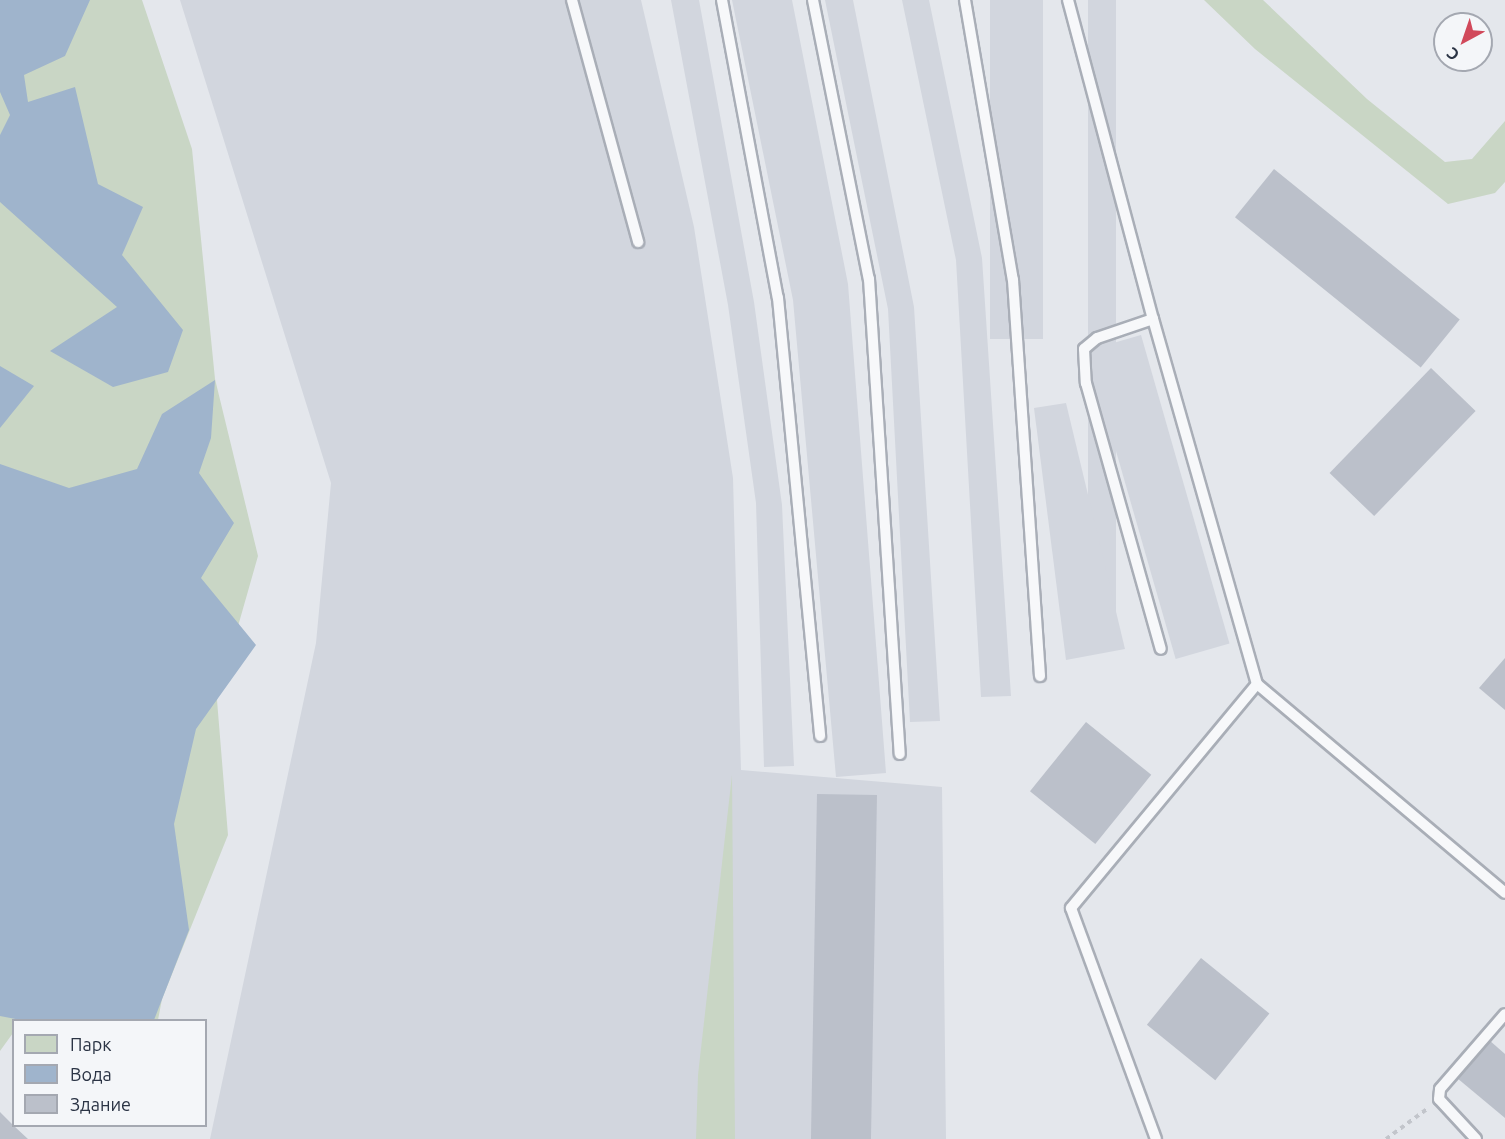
<!DOCTYPE html>
<meta charset="utf-8">
<style>
body{margin:0}
#map{position:relative;width:1505px;height:1139px;overflow:hidden;background:#e4e7ec;font-family:Ubuntu,sans-serif}
div>[style]{position:absolute}
.built>*{inset:0;background:#d2d6de;transform-origin:0 0}
.green>*{inset:0;background:#c9d6c5}
.water>*{inset:0;background:#9fb4cc}
.building>*{inset:0;background:#bbc0ca;transform-origin:0 0}
.path>*{height:4px;margin-top:-2px;transform-origin:0;background:repeating-linear-gradient(90deg,#c2c5cb 0 4.5px,transparent 0 9px)}
.roads{filter:drop-shadow(2px 0 #a9aeb7) drop-shadow(-2px 0 #a9aeb7) drop-shadow(0 2px #a9aeb7) drop-shadow(0 -2px #a9aeb7)}
.lane>*{height:10px;margin:-5px;padding:0 5px;transform-origin:5px;border-radius:5px;background:#f7f8fa}
span{translate:-50% -50%;white-space:nowrap;text-align:center;line-height:1.15;-webkit-text-stroke:6px #f4f6f9;paint-order:stroke}
.legend{position:absolute;left:12px;top:1019px;width:195px;height:108px;box-sizing:border-box;background:#f4f6f9;border:2px solid #a4a8b1;margin:0;padding:8px 10px;list-style:none;font-size:18px;color:#2b3445}
.legend li{display:flex;align-items:center;gap:12px;height:30px}
.legend b{width:30px;border:2px solid #a4a8b1}
.north{position:absolute;left:1433px;top:12px;width:60px;height:60px;box-sizing:border-box;background:#f4f6f9;border:2px solid #a4a8b1;border-radius:50%;rotate:220deg;font-size:16px;font-weight:700;line-height:24px;text-align:center;color:#2b3445}
.north::after{content:'';display:block;margin:auto;width:21px;height:27px;background:#d1495b;clip-path:polygon(50% 0,100% 100%,50% 72%,0 100%)}
</style>
<div id="map">
<div class="built">
<div style="clip-path:polygon(180px 0,641px 0,694px 227px,733px 478px,741px 770px,942px 787px,946px 1139px,210px 1139px,316px 643px,331px 483px)"></div>
<div style="clip-path:polygon(671px 0,699px 0,754px 302px,782px 505px,794px 766px,764px 767px,756px 503px,728px 305px)"></div>
<div style="clip-path:polygon(732px 0,792px 0,848px 284px,886px 773px,836px 777px,793px 300px)"></div>
<div style="clip-path:polygon(825px 0,853px 0,914px 307px,940px 721px,910px 722px,888px 309px)"></div>
<div style="clip-path:polygon(902px 0,929px 0,982px 258px,1011px 696px,981px 697px,956px 260px)"></div>
<div style="left:990px;top:0;width:53px;height:339px"></div>
<div style="left:1088px;top:0;width:28px;height:639px"></div>
<div style="left:1141px;top:335px;width:321px;height:56px;rotate:74deg"></div>
<div style="clip-path:polygon(1066px 403px,1125px 649px,1066px 660px,1034px 408px)"></div>
</div>
<div class="green">
<div style="clip-path:polygon(0 0,142px 0,192px 149px,215px 379px,258px 556px,217px 700px,228px 835px,162px 999px,158px 1020px,14px 1020px,13px 1033px,0 1051px)"></div>
<div style="clip-path:polygon(1204px 0,1263px 0,1367px 99px,1445px 162px,1472px 159px,1505px 121px,1505px 182px,1495px 193px,1448px 204px,1255px 49px)"></div>
<div style="clip-path:polygon(732px 775px,735px 1139px,696px 1139px,698px 1075px)"></div>
</div>
<div class="water">
<div style="clip-path:polygon(0 0,90px 0,65px 56px,24px 75px,28px 102px,75px 87px,98px 184px,143px 207px,122px 255px,183px 330px,168px 372px,113px 387px,50px 351px,117px 307px,0 202px,0 135px,10px 115px,0 92px)"></div>
<div style="clip-path:polygon(0 366px,34px 386px,0 428px)"></div>
<div style="clip-path:polygon(215px 380px,211px 438px,199px 473px,234px 523px,201px 578px,256px 645px,196px 729px,174px 824px,189px 930px,154px 1020px,21px 1020px,0 1016px,0 464px,69px 488px,137px 469px,162px 414px)"></div>
</div>
<div class="building">
<div style="left:1274px;top:169px;width:239px;height:62px;rotate:39deg"></div>
<div style="left:1431px;top:368px;width:62px;height:146px;rotate:44deg"></div>
<div style="clip-path:polygon(1505px 658px,1505px 710px,1479px 688px)"></div>
<div style="left:1086px;top:722px;width:84px;height:89px;rotate:39deg"></div>
<div style="left:817px;top:794px;width:60px;height:345px;rotate:1deg"></div>
<div style="left:1201px;top:958px;width:88px;height:86px;rotate:39deg"></div>
<div style="clip-path:polygon(1489px 1040px,1505px 1054px,1505px 1118px,1457px 1078px)"></div>
<div style="clip-path:polygon(0 1112px,14px 1126px,28px 1139px,0 1139px)"></div>
</div>
<div class="path">
<div style="left:1386px;top:1139px;width:51px;rotate:-36.2deg"></div>
</div>
<div class="roads">
<div class="lane">
<div style="left:572px;top:0;width:251px;rotate:74.7deg"></div>
<div style="left:722px;top:0;width:303px;rotate:79.4deg"></div>
<div style="left:778px;top:298px;width:440px;rotate:84.5deg"></div>
<div style="left:813px;top:0;width:285px;rotate:78.7deg"></div>
<div style="left:869px;top:279px;width:476px;rotate:86.3deg"></div>
<div style="left:965px;top:0;width:284px;rotate:80.3deg"></div>
<div style="left:1013px;top:280px;width:397px;rotate:86.1deg"></div>
<div style="left:1068px;top:0;width:330px;rotate:75.1deg"></div>
<div style="left:1153px;top:319px;width:380px;rotate:74.1deg"></div>
<div style="left:1153px;top:319px;width:59px;rotate:161.3deg"></div>
<div style="left:1097px;top:338px;width:17px;rotate:140deg"></div>
<div style="left:1084px;top:349px;width:34px;rotate:87deg"></div>
<div style="left:1086px;top:383px;width:276px;rotate:74.3deg"></div>
<div style="left:1156px;top:1139px;width:246px;rotate:-110.2deg"></div>
<div style="left:1071px;top:908px;width:291px;rotate:-50.3deg"></div>
<div style="left:1257px;top:684px;width:324px;rotate:40.1deg"></div>
<div style="left:1476px;top:1139px;width:54px;rotate:-132.8deg"></div>
<div style="left:1439px;top:1099px;width:10px;rotate:-84deg"></div>
<div style="left:1440px;top:1089px;width:99px;rotate:-49.1deg"></div>
</div>
</div>
<ul class="legend">
<li><b style="height:16px;background:#c9d6c5"></b>Парк</li>
<li><b style="height:16px;background:#9fb4cc"></b>Вода</li>
<li><b style="height:16px;background:#bbc0ca"></b>Здание</li>
</ul>
<div class="north">С</div>
</div>
